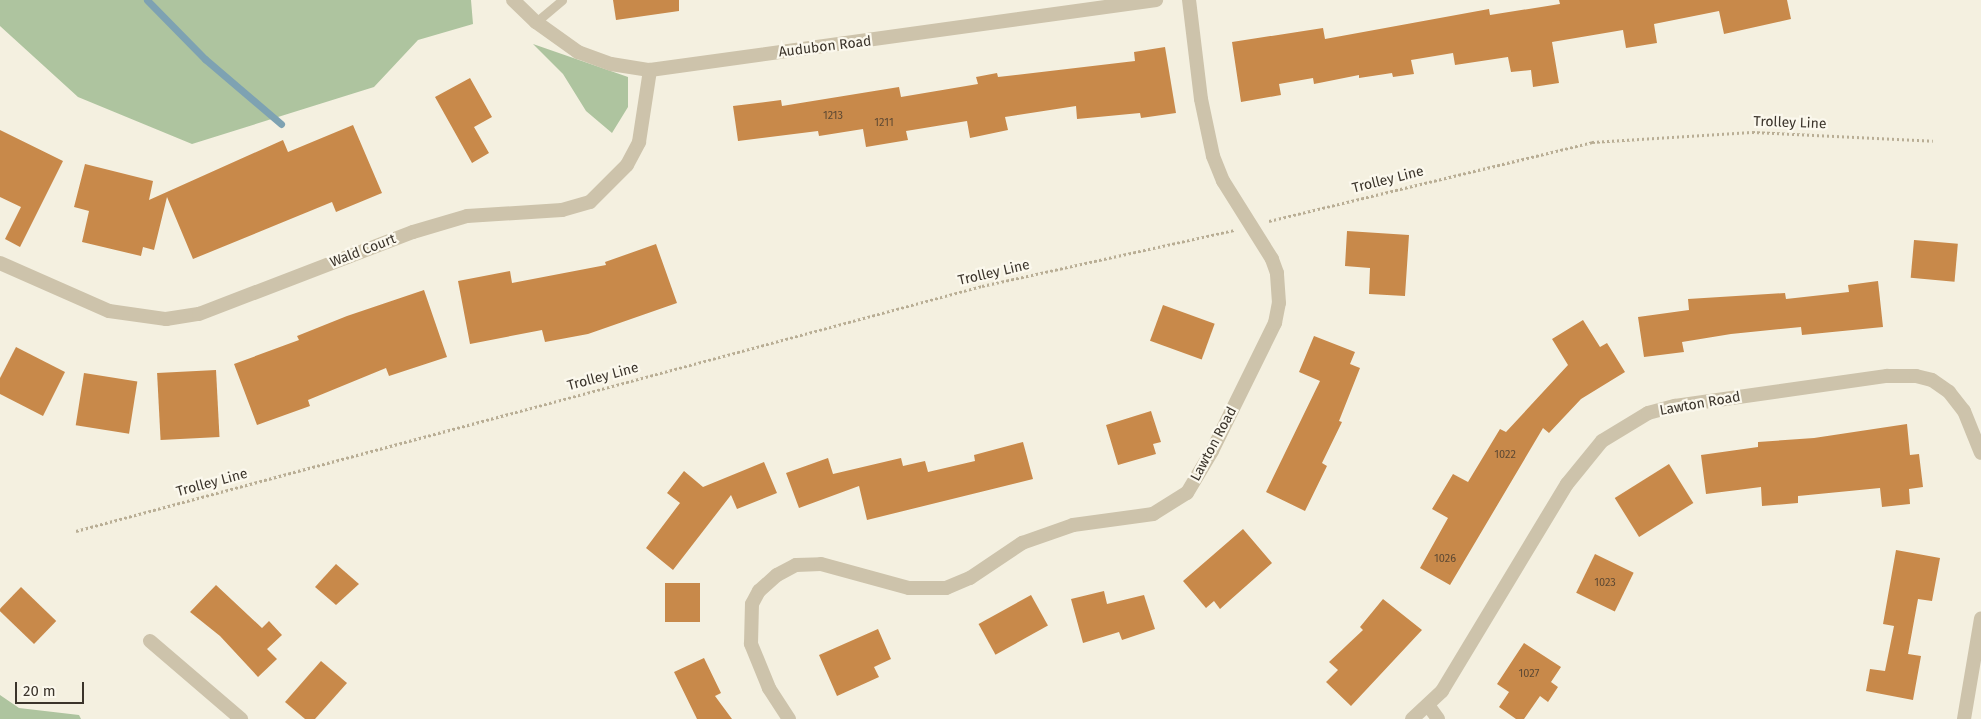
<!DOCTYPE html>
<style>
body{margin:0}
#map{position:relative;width:1981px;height:719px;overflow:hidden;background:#f4f0e0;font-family:"Fira Sans",sans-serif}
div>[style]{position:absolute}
.green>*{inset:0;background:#aec49f}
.stream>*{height:7px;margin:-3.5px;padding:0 3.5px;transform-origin:3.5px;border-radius:3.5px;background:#7ea2b2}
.building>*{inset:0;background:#c8894a;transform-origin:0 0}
.path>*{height:3px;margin-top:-1.5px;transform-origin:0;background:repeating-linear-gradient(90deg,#b9ae95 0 2.5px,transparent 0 5px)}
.service>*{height:9px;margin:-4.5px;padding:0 4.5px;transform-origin:4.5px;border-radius:4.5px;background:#cdc3ab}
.minor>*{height:14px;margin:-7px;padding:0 7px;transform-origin:7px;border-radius:7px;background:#cdc3ab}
.tertiary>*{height:14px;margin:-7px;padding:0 7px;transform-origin:7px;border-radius:7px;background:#cdc3ab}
span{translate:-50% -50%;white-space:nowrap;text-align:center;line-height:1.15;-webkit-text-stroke:4.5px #fbf8ed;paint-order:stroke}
.number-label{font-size:11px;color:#5e4933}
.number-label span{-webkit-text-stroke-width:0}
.street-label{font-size:14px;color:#3b342b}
.scale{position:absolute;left:15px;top:682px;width:69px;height:22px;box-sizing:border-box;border:2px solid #3b342b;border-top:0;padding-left:6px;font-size:15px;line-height:18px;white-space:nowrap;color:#3b342b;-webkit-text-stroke:4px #fbf8ed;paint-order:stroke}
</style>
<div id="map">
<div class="green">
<div style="clip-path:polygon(0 0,471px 0,473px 24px,418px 40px,374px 87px,192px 144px,78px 97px,0 26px)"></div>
<div style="clip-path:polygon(533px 44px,628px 77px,628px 107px,612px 133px,586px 111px,563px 74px)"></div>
<div style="clip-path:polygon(0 695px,19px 708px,79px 715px,81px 719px,0 719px)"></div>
</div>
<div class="stream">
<div style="left:147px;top:0;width:83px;rotate:45.5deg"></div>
<div style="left:205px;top:59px;width:100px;rotate:40.5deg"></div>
</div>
<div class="building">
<div style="clip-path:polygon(613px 0,679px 0,679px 11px,616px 20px)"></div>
<div style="clip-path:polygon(1559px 0,1787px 0,1791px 19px,1724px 34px,1719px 11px,1654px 24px,1657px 43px,1626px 48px,1623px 30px,1552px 42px,1559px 83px,1533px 87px,1531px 70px,1511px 72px,1508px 57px,1455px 65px,1453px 53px,1411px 60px,1414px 74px,1393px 77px,1392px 73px,1359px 78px,1359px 75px,1314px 84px,1313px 78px,1279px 84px,1281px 95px,1241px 102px,1232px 42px,1323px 28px,1325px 39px,1489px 9px,1490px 15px,1560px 4px)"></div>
<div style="clip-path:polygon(1165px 47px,1176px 113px,1141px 118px,1140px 113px,1077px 119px,1076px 106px,1005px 117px,1008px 130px,970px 138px,967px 121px,906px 131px,908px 140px,866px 147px,863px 129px,819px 136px,818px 131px,738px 141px,733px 106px,781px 100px,782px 106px,899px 87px,901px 97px,978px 84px,976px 77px,997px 73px,998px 77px,1135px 61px,1134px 52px)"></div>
<div style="clip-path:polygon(470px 78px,492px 117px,474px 127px,489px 153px,472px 163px,435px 97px)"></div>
<div style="clip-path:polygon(353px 125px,382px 193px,336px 212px,332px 202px,193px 259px,167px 197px,154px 250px,143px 247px,141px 256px,82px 242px,89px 211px,74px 207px,85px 164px,153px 181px,149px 200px,283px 140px,288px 152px)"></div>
<div style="clip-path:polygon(0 130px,63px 161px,20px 247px,5px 239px,21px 207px,0 197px)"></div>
<div style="clip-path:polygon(1347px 231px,1409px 235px,1405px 296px,1369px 294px,1370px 268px,1345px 266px)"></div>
<div style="left:1914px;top:240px;width:44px;height:38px;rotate:5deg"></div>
<div style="clip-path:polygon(656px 244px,677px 303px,588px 334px,545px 342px,542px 330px,470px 344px,458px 281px,510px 271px,512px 283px,606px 265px,605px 262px)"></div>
<div style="clip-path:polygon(1878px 281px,1883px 327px,1802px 335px,1801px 327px,1731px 334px,1682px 342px,1684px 352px,1644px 357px,1638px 317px,1689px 310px,1688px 299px,1785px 293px,1786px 299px,1849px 292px,1848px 285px)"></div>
<div style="clip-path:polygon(424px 290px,447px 357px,389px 376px,386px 368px,308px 400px,310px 406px,257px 425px,234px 364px,299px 340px,297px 336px,347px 316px)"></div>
<div style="left:1163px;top:305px;width:55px;height:38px;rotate:20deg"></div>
<div style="clip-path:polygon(1583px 320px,1600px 347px,1607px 343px,1625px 372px,1581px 399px,1549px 433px,1543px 428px,1450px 585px,1420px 568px,1448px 518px,1432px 509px,1453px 474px,1468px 482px,1500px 429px,1506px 432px,1568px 365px,1552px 339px)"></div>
<div style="clip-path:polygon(1314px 336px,1355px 352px,1350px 364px,1360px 368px,1339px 421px,1342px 422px,1322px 463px,1327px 466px,1305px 511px,1266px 492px,1320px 381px,1299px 372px)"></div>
<div style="clip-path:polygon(16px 347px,65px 372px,43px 416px,0 394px,0 378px)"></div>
<div style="left:216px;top:370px;width:67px;height:59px;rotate:87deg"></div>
<div style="left:84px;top:373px;width:54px;height:53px;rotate:9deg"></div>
<div style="clip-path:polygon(1151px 411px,1161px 442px,1153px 444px,1156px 454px,1118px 465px,1106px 425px)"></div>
<div style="clip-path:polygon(1907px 424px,1910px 455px,1919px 454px,1923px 487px,1909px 489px,1910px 504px,1882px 507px,1880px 488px,1798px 496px,1798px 503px,1762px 506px,1761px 487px,1706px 494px,1701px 455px,1758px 447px,1758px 442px,1814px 438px)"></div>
<div style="clip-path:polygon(1023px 442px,1033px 479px,867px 520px,859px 486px,799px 508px,786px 473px,828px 458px,833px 474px,901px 458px,903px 466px,925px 461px,928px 472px,975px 461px,974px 455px)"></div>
<div style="clip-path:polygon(764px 462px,777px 493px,737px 509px,731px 495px,673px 570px,646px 548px,680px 503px,667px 493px,684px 471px,703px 487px)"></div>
<div style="left:1669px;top:464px;width:46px;height:64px;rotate:58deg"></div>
<div style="clip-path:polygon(1243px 529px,1272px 563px,1220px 609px,1214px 601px,1206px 608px,1183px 581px)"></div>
<div style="clip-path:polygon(1896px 550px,1940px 558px,1932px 601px,1918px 599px,1908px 654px,1921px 656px,1913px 700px,1866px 691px,1870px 669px,1885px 671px,1894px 626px,1883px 624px)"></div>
<div style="left:1595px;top:554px;width:43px;height:43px;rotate:26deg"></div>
<div style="clip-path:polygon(336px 564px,359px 584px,336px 605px,315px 587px)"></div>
<div style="left:665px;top:583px;width:35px;height:39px"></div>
<div style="clip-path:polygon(216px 585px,262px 628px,269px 621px,282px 635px,267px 649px,277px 659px,258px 677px,220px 636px,190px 612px)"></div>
<div style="left:21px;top:587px;width:49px;height:32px;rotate:44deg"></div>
<div style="clip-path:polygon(1104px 591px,1107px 604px,1144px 595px,1155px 629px,1122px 640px,1119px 632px,1083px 643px,1071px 599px)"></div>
<div style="left:1031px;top:595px;width:35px;height:60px;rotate:61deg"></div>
<div style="clip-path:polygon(1383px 599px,1422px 630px,1351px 706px,1326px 682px,1338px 670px,1329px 662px,1363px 630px,1360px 627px)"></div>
<div style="clip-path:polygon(878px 629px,891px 659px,874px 667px,879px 677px,837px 696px,819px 655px)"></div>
<div style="clip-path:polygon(1524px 643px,1561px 667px,1551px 682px,1558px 687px,1548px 702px,1540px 696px,1524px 719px,1516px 719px,1499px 707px,1509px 692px,1497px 684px)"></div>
<div style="clip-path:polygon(704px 658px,721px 693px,715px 696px,732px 719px,697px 719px,674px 672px)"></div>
<div style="clip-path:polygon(321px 661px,347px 683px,315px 719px,305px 719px,285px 702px)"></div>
</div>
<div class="path">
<div style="left:1269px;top:221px;width:333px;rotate:-13.7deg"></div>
<div style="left:1592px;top:142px;width:160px;rotate:-3.6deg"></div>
<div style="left:1752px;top:132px;width:181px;rotate:2.8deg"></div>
<div style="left:76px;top:531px;width:939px;rotate:-15.13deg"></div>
<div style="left:982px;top:286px;width:258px;rotate:-12.5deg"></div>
</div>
<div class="service">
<div style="left:536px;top:22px;width:34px;rotate:-40deg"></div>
</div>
<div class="minor">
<div style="left:513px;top:0;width:32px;rotate:44deg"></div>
<div style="left:536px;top:22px;width:52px;rotate:35.5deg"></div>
<div style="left:578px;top:52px;width:35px;rotate:20deg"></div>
<div style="left:611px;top:64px;width:39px;rotate:9deg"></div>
<div style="left:650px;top:70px;width:511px;rotate:-7.88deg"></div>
<div style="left:0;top:263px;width:119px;rotate:23.8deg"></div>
<div style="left:109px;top:311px;width:58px;rotate:8deg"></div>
<div style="left:166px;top:319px;width:33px;rotate:-9deg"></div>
<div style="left:199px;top:314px;width:229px;rotate:-21deg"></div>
<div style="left:413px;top:232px;width:56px;rotate:-16.5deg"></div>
<div style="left:467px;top:216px;width:95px;rotate:-3.6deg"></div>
<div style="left:562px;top:210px;width:29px;rotate:-16deg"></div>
<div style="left:590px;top:202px;width:52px;rotate:-45deg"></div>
<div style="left:627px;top:165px;width:26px;rotate:-62deg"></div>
<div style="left:639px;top:142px;width:73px;rotate:-81.3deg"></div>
<div style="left:150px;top:641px;width:120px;rotate:40.6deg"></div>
<div style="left:1428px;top:705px;width:17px;rotate:54deg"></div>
<div style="left:789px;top:719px;width:37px;rotate:-123deg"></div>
<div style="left:769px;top:688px;width:48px;rotate:-112.2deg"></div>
<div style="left:751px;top:644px;width:40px;rotate:-88.6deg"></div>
<div style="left:752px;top:604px;width:15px;rotate:-62deg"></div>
<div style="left:759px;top:591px;width:24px;rotate:-42deg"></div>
<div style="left:777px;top:575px;width:21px;rotate:-28deg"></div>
<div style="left:796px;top:565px;width:25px;rotate:-2deg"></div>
<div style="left:821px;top:564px;width:91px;rotate:15.3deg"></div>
<div style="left:909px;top:588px;width:37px"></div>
<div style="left:946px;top:588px;width:26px;rotate:-23deg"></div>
<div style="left:970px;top:578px;width:63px;rotate:-33.9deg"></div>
<div style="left:1022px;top:543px;width:54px;rotate:-19.4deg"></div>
<div style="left:1073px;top:525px;width:81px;rotate:-7.8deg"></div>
<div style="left:1153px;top:514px;width:40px;rotate:-32deg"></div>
<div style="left:1187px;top:493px;width:49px;rotate:-59.2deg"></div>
<div style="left:1212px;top:451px;width:143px;rotate:-63.8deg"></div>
<div style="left:1275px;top:323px;width:20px;rotate:-79deg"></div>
<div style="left:1279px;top:303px;width:30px;rotate:-94deg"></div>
<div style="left:1277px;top:273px;width:15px;rotate:-110deg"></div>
<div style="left:1272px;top:259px;width:92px;rotate:-122.1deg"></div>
<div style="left:1223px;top:181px;width:27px;rotate:-112deg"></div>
<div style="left:1213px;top:156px;width:58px;rotate:-101.9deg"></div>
<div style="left:1201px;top:99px;width:100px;rotate:-96.9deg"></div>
<div style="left:1412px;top:719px;width:41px;rotate:-43deg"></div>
<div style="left:1442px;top:691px;width:242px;rotate:-58.9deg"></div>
<div style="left:1567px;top:484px;width:55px;rotate:-50.9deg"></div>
<div style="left:1602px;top:441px;width:54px;rotate:-31.3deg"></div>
<div style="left:1648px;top:413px;width:28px;rotate:-15deg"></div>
<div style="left:1675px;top:406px;width:214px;rotate:-8.1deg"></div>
<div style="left:1887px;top:376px;width:29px"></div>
<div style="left:1916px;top:376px;width:16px;rotate:14deg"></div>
<div style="left:1932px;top:380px;width:21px;rotate:35deg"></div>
<div style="left:1949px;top:392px;width:24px;rotate:52deg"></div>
<div style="left:1964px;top:411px;width:45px;rotate:68deg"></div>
</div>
<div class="tertiary">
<div style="left:1964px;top:719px;width:102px;rotate:-80.4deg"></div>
</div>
<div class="number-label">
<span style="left:833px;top:116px">1213</span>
<span style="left:884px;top:123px">1211</span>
<span style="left:1505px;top:455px">1022</span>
<span style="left:1445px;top:559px">1026</span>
<span style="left:1605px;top:583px">1023</span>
<span style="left:1529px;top:674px">1027</span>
</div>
<div class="street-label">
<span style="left:825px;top:47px;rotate:-7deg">Audubon Road</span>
<span style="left:1790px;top:123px;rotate:2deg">Trolley Line</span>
<span style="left:1388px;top:180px;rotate:-14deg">Trolley Line</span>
<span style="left:363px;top:251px;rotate:-21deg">Wald Court</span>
<span style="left:994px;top:273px;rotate:-13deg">Trolley Line</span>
<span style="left:603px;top:377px;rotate:-15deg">Trolley Line</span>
<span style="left:1700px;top:404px;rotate:-10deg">Lawton Road</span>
<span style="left:1214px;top:444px;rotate:-62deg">Lawton Road</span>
<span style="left:212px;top:483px;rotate:-15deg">Trolley Line</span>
</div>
<div class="scale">20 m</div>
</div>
